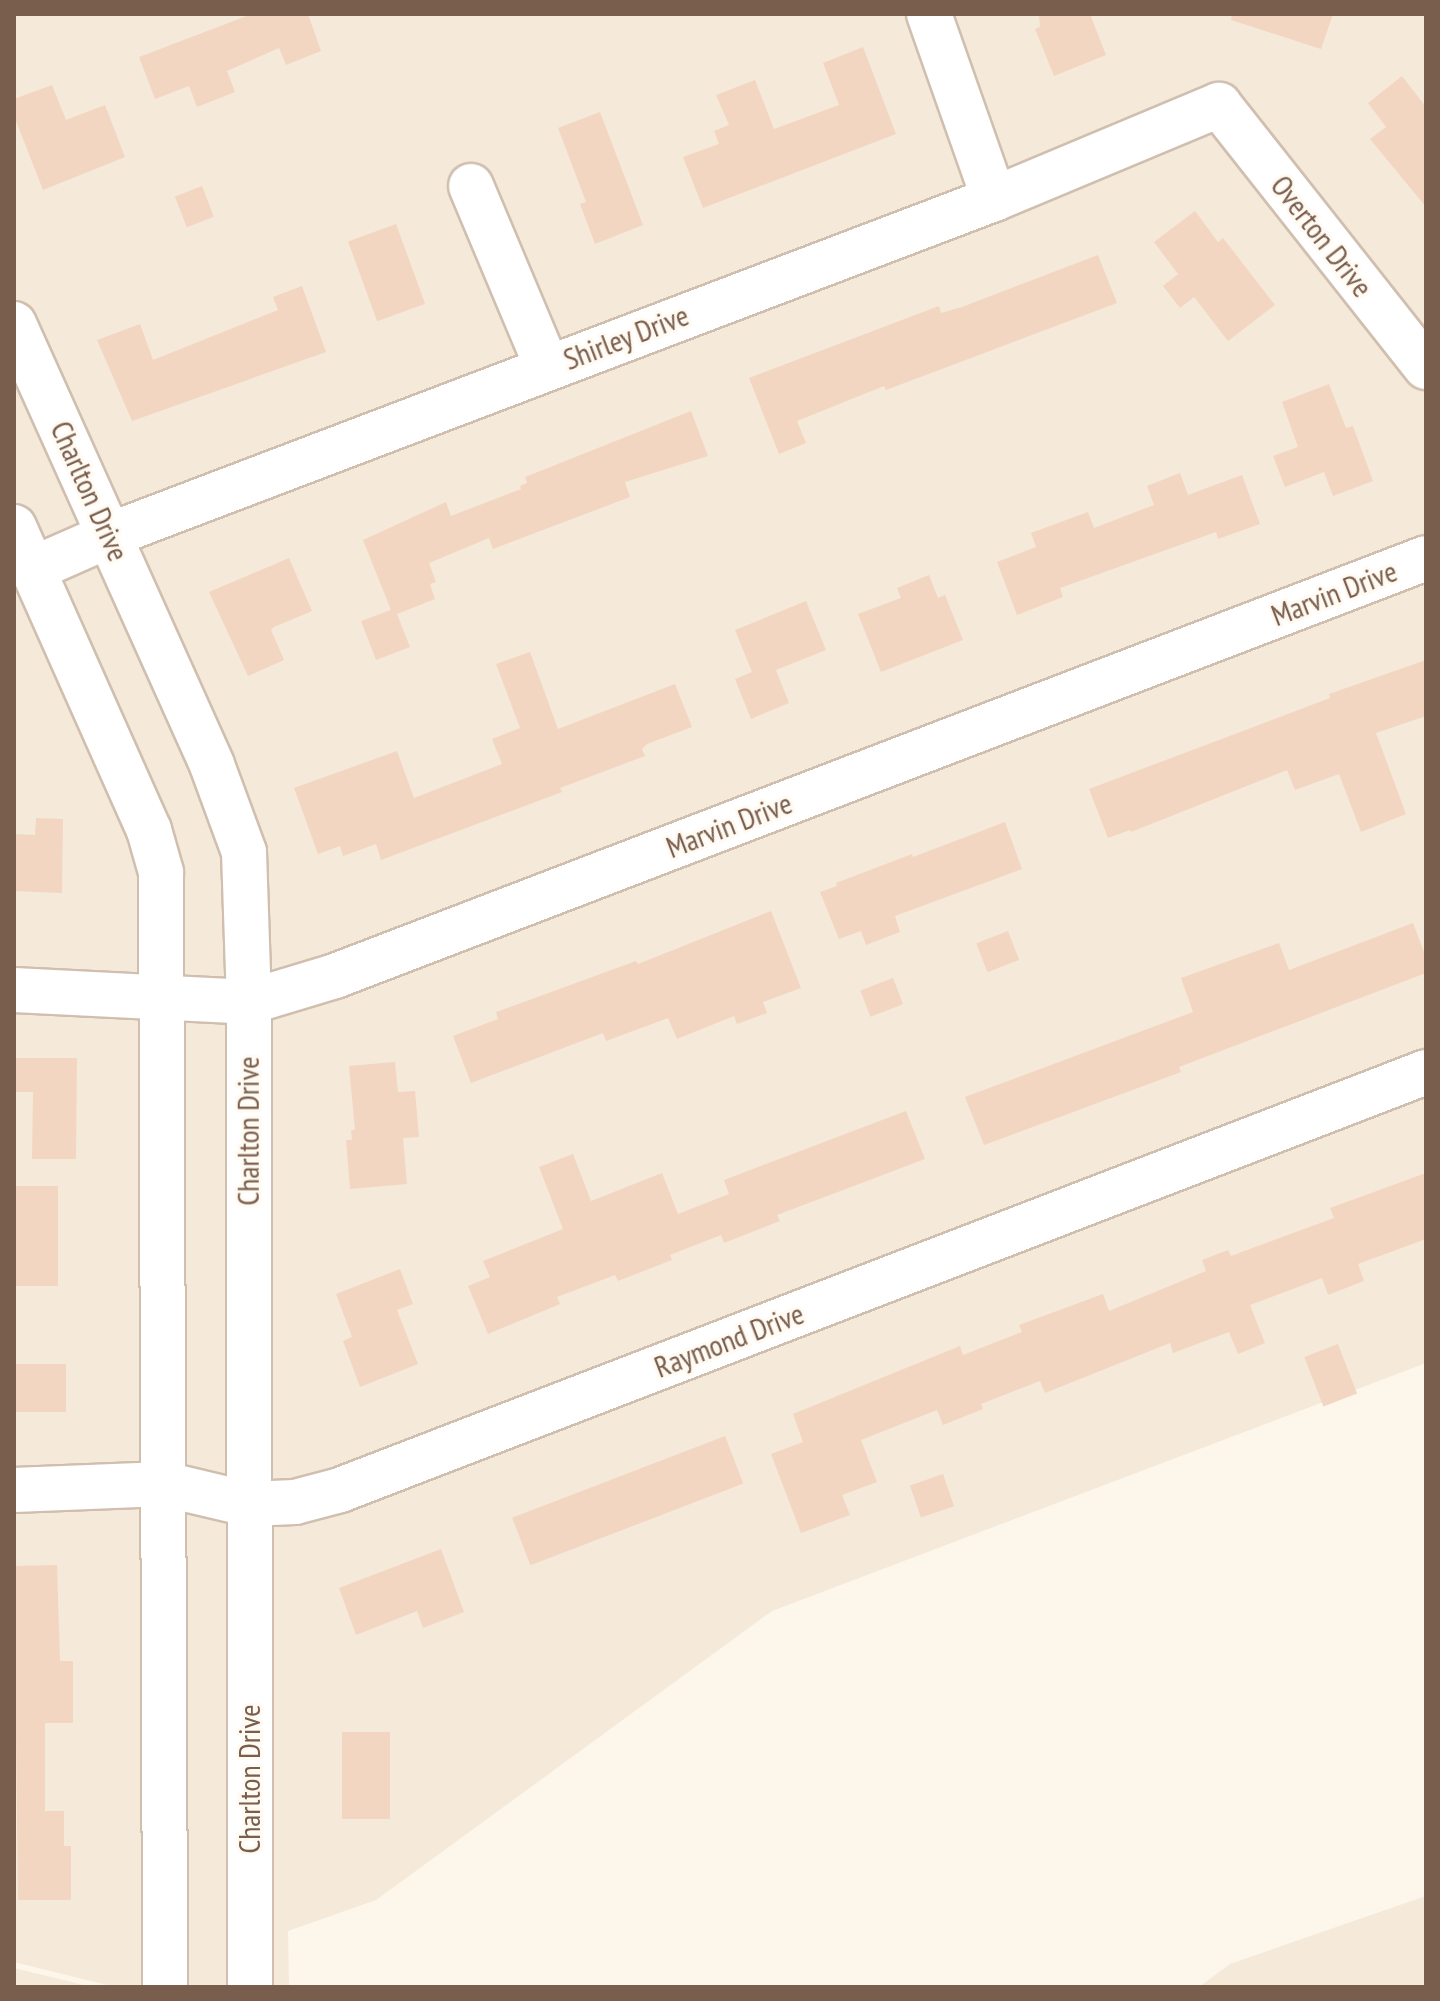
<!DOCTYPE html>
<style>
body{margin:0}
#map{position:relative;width:1440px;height:2001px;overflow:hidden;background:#fdf6eb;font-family:"PT Sans Narrow",sans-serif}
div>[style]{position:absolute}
.residential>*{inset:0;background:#f5e9d9}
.building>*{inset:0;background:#f2d6c2;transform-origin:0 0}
.roads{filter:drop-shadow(2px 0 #d0bfaf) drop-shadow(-2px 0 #d0bfaf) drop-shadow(0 2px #d0bfaf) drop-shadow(0 -2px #d0bfaf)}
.minor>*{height:44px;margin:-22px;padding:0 22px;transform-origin:22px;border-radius:22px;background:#fff}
span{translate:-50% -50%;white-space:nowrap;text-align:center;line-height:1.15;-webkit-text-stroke:6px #fffaf2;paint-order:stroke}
.street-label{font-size:30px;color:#795d4d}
.frame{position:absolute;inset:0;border:16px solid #795d4d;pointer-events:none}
</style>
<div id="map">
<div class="residential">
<div style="clip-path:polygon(14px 14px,1426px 14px,1426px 1363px,772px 1611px,376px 1900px,288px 1931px,289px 1987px,115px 1987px,14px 1962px)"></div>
<div style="clip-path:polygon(1426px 1896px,1426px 1987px,1199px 1987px,1230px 1964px)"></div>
<div style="clip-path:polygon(14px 1968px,92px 1987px,14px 1987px)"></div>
</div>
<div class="building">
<div style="clip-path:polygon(252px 14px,308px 14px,321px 51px,286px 65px,279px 48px,227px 71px,235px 92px,197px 107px,189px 86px,155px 99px,139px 57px)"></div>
<div style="clip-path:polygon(1039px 14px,1090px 14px,1106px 55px,1054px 76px,1035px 29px,1040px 27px)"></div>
<div style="clip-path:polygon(1232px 14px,1333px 14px,1321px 49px,1231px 20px)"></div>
<div style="clip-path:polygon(863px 47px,896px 134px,703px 208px,683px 157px,719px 144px,714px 131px,729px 125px,716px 95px,755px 80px,774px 129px,839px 105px,823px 63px)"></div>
<div style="clip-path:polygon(1402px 76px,1426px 107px,1426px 207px,1370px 139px,1386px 127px,1368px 103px)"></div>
<div style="clip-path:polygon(52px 85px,66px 120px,105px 105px,125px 157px,43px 190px,14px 116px,14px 99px)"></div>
<div style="clip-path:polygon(600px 112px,643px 225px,595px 244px,580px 204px,586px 202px,558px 128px)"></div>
<div style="left:202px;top:186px;width:33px;height:29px;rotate:69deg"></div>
<div style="clip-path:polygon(1195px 211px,1218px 242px,1223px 238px,1275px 305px,1228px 341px,1194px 297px,1180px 308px,1163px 286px,1178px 274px,1154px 242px)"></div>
<div style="left:396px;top:224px;width:85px;height:51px;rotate:70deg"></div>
<div style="clip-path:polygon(1098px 255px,1117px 303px,886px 390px,884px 386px,797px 421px,806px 443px,779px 454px,749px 378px,939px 306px,941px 313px,962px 307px)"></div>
<div style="clip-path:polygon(302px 286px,326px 352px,132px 421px,97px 340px,140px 324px,153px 360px,278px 310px,273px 297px)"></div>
<div style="clip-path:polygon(1329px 384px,1346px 428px,1353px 426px,1373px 481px,1333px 496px,1324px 472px,1285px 487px,1273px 456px,1298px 447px,1282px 402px)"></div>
<div style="clip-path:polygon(691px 411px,708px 456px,625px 482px,630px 497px,493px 549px,489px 538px,429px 563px,436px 582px,430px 584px,435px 599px,397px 614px,410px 647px,376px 660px,361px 621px,391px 610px,363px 540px,446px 502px,451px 516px,521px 489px,520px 486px,527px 483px,525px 477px)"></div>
<div style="clip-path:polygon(1180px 473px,1188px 495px,1242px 475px,1260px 524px,1218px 539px,1216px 532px,1060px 588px,1063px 597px,1017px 615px,997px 562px,1036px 547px,1031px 533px,1088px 512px,1094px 528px,1154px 505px,1147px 486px)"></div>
<div style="clip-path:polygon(289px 558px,312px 611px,274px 627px,271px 630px,284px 660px,248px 676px,209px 592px)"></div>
<div style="clip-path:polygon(929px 575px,938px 598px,945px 595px,963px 640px,881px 672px,858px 614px,901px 598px,897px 588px)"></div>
<div style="clip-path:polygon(806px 601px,826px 650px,776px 670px,789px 703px,751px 719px,735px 679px,752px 672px,735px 630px)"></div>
<div style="clip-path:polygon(530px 652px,558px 729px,675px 684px,692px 727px,647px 744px,642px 749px,645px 756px,560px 788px,562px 792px,381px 860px,376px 844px,343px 856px,340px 846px,318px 854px,294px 788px,397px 751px,414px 798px,502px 764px,492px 739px,520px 728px,496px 664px)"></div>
<div style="clip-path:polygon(1426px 660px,1426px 716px,1376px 733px,1406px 814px,1361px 832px,1339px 774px,1295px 790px,1287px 770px,1131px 832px,1130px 830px,1108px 838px,1089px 789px,1330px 698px,1329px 694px)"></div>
<div style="clip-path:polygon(36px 818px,63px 819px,62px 893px,14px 891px,14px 834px,35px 835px)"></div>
<div style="clip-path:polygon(1005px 822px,1022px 869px,895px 916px,900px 932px,866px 945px,861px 931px,839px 939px,820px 892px,837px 886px,836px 883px,912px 854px,913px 857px)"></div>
<div style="clip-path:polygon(771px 911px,801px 988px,763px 1002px,767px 1013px,737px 1024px,734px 1016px,677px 1039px,668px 1018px,606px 1041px,603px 1033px,471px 1083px,453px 1036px,498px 1019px,496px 1012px,636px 961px,638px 964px)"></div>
<div style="clip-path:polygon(1413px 923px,1426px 957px,1426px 973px,1179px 1067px,1181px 1072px,984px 1145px,965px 1097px,1193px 1012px,1181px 978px,1279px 943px,1289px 970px)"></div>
<div style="left:1008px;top:931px;width:31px;height:34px;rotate:69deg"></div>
<div style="left:893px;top:978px;width:28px;height:35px;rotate:69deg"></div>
<div style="clip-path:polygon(14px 1058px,77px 1058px,76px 1159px,32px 1159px,33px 1092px,14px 1092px)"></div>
<div style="clip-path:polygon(395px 1062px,398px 1092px,415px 1091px,419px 1137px,403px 1138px,407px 1184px,350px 1189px,346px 1140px,352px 1140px,351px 1130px,355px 1130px,349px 1066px)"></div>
<div style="clip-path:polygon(906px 1111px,925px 1159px,777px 1215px,780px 1221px,724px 1243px,721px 1235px,670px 1255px,672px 1260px,618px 1281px,615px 1275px,557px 1297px,560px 1304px,488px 1334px,468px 1286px,490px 1277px,483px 1261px,563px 1229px,539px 1167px,573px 1154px,591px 1201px,662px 1173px,678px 1214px,729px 1194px,724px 1180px)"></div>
<div style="clip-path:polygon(1426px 1173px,1426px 1239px,1358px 1264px,1364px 1281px,1328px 1295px,1322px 1278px,1250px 1305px,1265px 1343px,1238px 1354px,1229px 1332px,1173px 1353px,1170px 1343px,1045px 1393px,1040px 1381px,981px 1404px,983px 1409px,943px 1425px,937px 1410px,861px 1440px,877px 1482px,842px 1495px,850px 1515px,801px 1533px,771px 1454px,803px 1442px,793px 1414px,960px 1346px,963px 1355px,1022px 1332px,1019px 1325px,1103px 1294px,1109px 1311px,1206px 1271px,1202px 1260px,1228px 1250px,1231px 1256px,1334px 1218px,1330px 1208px)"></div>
<div style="left:14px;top:1186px;width:44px;height:100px"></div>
<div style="clip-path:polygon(400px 1269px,413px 1304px,397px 1310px,418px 1364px,360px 1387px,343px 1341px,352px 1337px,336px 1294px)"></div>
<div style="left:1338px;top:1344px;width:53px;height:36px;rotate:69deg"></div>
<div style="left:14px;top:1364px;width:52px;height:48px"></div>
<div style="left:725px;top:1436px;width:51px;height:228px;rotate:69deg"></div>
<div style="left:943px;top:1474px;width:34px;height:35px;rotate:71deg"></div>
<div style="clip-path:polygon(441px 1549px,464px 1612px,423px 1628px,417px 1611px,356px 1635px,339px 1588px)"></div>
<div style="clip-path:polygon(57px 1565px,60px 1661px,73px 1661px,73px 1723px,45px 1723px,45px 1811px,64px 1811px,64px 1846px,71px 1846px,71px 1900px,18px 1900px,14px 1566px)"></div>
<div style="left:342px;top:1732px;width:48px;height:87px"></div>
</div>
<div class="roads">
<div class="minor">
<div style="left:929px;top:14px;width:196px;rotate:70.6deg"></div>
<div style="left:471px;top:186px;width:196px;rotate:67.2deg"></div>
<div style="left:14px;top:324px;width:483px;rotate:65.8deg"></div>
<div style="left:212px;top:765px;width:93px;rotate:69.8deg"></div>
<div style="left:244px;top:852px;width:150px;rotate:88.1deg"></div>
<div style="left:249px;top:1002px;width:985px;rotate:89.94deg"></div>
<div style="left:14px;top:527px;width:332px;rotate:66deg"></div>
<div style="left:149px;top:830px;width:44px;rotate:74.1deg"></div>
<div style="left:161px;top:872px;width:1115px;rotate:89.79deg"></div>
<div style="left:33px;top:569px;width:84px;rotate:-23.8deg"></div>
<div style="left:110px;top:535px;width:946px;rotate:-20.81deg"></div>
<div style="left:994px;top:199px;width:244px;rotate:-22.7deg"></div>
<div style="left:1219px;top:105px;width:334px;rotate:51.7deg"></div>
<div style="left:14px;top:990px;width:235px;rotate:2.9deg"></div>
<div style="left:249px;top:1002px;width:90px;rotate:-16.8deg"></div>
<div style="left:335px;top:976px;width:1168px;rotate:-20.96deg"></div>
<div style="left:14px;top:1490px;width:150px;rotate:-2.3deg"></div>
<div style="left:164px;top:1484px;width:86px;rotate:13.4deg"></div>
<div style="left:248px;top:1504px;width:47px;rotate:-2.4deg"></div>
<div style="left:295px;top:1502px;width:47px;rotate:-14.9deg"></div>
<div style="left:340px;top:1490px;width:1164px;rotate:-21.05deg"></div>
</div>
</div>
<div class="street-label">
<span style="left:1322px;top:236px;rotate:52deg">Overton Drive</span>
<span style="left:626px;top:337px;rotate:-21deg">Shirley Drive</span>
<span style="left:90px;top:491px;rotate:66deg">Charlton Drive</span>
<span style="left:1334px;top:593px;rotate:-21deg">Marvin Drive</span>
<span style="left:729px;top:825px;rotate:-21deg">Marvin Drive</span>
<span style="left:248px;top:1131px;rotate:-90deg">Charlton Drive</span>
<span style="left:729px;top:1340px;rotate:-21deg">Raymond Drive</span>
<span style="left:249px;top:1779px;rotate:-90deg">Charlton Drive</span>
</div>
<div class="frame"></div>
</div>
